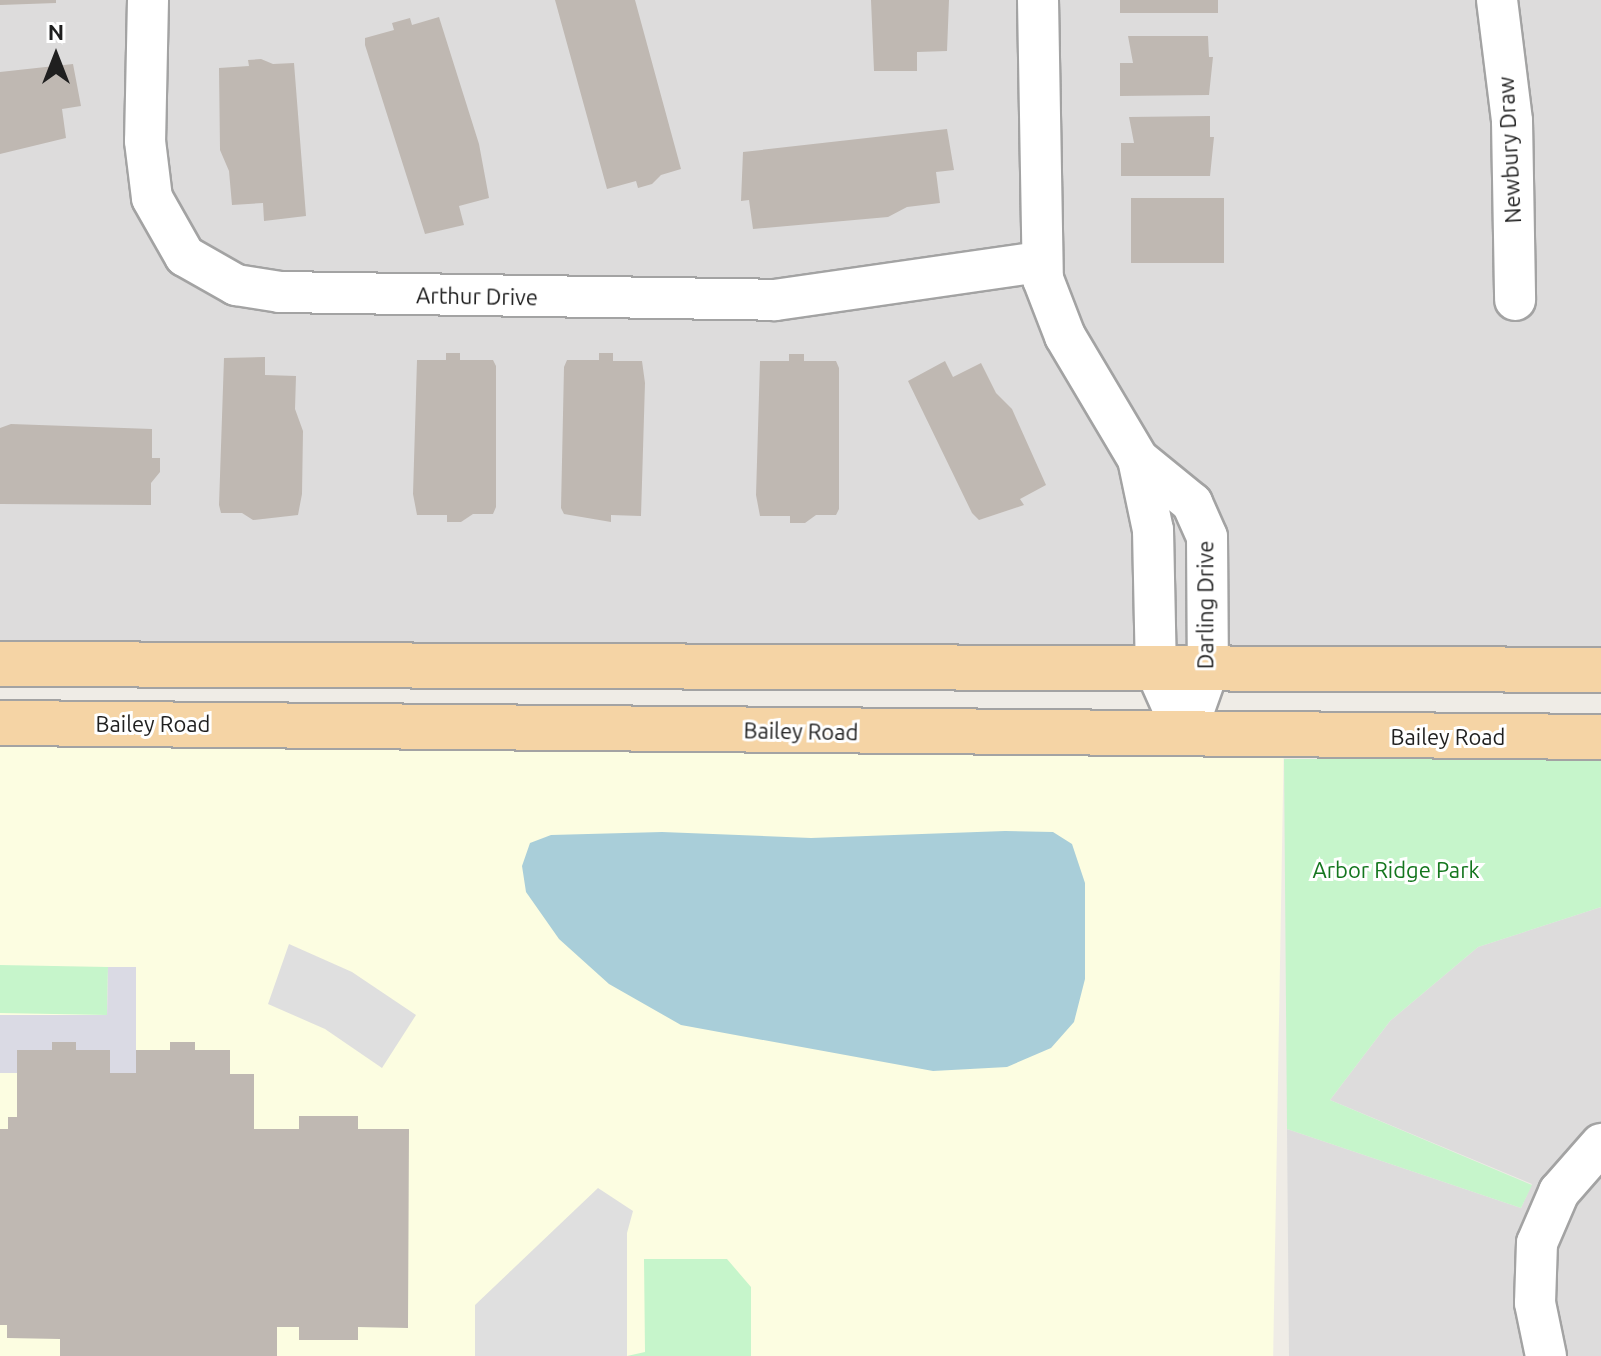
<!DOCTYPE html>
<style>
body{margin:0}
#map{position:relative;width:1601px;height:1356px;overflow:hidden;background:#efece6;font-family:Ubuntu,sans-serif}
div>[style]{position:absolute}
.residential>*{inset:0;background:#dddcdc;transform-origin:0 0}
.education>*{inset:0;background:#fcfde1;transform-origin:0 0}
.park>*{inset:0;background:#c6f5cb;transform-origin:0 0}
.parking>*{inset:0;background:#dfdfdf}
.plaza>*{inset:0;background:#dadae4}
.water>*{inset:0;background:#a9ced9}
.building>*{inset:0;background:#bfb8b2;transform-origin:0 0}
.roads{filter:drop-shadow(2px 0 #a3a3a3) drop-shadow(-2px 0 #a3a3a3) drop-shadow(0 2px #a3a3a3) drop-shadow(0 -2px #a3a3a3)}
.minor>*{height:40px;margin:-20px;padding:0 20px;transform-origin:20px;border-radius:20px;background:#fff}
.major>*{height:44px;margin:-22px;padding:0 22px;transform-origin:22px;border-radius:22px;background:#f5d4a5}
span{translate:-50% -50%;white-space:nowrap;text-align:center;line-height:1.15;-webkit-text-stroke:6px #fff;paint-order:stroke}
.street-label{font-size:22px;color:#1f1f1f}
.park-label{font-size:22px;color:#14761e}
.north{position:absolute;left:16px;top:16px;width:80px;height:80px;-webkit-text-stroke:6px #fff;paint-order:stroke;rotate:0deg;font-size:22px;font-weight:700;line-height:32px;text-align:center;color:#1f1f1f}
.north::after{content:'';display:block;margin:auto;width:28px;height:36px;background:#1f1f1f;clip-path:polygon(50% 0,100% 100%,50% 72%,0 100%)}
</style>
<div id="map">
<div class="residential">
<div style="left:0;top:0;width:1601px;height:664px"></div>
<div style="clip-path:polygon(1601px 907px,1601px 1356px,1289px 1356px,1287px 1129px,1521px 1208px,1532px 1184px,1330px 1100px,1390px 1021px,1478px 947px)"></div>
</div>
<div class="education">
<div style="left:0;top:723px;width:1284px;height:633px;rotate:1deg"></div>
</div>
<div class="park">
<div style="clip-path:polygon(1284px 759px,1601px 759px,1601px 907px,1478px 947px,1390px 1021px,1330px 1100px,1532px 1185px,1521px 1208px,1287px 1129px)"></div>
<div style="left:108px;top:967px;width:48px;height:108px;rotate:91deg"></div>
<div style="clip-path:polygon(644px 1259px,727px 1259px,751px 1287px,751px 1356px,627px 1356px,645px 1352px)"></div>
</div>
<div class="parking">
<div style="clip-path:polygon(289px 944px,352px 972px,416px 1015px,382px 1068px,325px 1029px,268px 1004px)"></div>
<div style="clip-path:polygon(598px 1188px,633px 1211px,627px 1233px,627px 1356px,475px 1356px,475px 1305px)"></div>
</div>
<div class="plaza">
<div style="clip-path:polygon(108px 967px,136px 967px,136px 1073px,110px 1073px,76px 1050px,52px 1042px,52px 1050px,17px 1073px,0 1073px,0 1015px,107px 1015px)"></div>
</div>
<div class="water">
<div style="clip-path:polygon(1005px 831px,1053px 832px,1072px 844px,1085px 883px,1085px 979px,1074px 1022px,1051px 1048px,1007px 1067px,933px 1071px,681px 1025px,609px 984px,559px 939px,526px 892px,522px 866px,530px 843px,551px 835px,662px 832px,811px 838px)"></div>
</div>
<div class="building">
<div style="clip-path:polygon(0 0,56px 0,56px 3px,0 5px)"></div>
<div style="clip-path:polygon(555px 0,635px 0,681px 169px,661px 175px,652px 184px,638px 188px,636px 181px,607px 189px)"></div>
<div style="clip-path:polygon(871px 0,949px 0,947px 51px,917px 52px,917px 71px,874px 71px)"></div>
<div style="left:1120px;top:0;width:98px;height:13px"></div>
<div style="clip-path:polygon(439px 17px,479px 144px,489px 198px,459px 206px,464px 225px,425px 234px,365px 45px,365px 38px,394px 30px,392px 23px,410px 18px,412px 25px)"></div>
<div style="clip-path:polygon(1128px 36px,1208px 36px,1209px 57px,1213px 57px,1209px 95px,1120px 96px,1120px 63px,1133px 63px)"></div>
<div style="clip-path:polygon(261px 59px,273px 64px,294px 63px,306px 216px,264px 221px,263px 203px,232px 205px,229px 171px,220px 150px,219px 68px,249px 66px,248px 60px)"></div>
<div style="clip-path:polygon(73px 64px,81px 106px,62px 109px,66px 138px,0 154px,0 72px)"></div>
<div style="clip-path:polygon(1210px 116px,1210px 137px,1214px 137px,1210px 176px,1121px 176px,1121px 143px,1134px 143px,1129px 117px)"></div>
<div style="clip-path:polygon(947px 129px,954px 170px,936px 172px,940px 203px,907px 207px,888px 217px,753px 229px,749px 200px,741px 201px,743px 152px)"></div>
<div style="left:1131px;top:198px;width:93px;height:65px"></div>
<div style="clip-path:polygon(446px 353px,460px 353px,460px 360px,493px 360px,496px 366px,496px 507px,493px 514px,473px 514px,461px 522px,447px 522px,447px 515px,417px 515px,413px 494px,417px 360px,446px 360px)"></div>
<div style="clip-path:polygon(599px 353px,613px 353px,613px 361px,642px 361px,645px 383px,641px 516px,611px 515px,611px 522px,564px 514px,561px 508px,564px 367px,567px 360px,599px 360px)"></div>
<div style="clip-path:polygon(789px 354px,804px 354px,804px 361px,836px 361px,839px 368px,839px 509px,836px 515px,816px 515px,805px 523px,790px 523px,790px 516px,760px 516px,756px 495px,760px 361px,789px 361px)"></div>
<div style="clip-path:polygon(265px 357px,265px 375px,296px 376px,295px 409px,303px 431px,302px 494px,298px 515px,253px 520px,242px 513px,221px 513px,219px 505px,224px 358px)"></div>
<div style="clip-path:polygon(945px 361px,953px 377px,981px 363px,996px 393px,1012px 409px,1046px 485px,1020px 499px,1024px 505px,979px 520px,972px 513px,908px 381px)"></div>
<div style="clip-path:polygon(11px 424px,152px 429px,152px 458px,160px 458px,160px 472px,151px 483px,151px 505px,0 504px,0 428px)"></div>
<div style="clip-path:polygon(52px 1042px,76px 1042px,76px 1050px,110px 1050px,110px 1073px,136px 1073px,136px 1050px,170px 1050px,170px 1042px,195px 1042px,195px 1050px,230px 1050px,230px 1074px,254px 1074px,254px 1129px,299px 1129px,299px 1116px,358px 1116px,358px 1129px,409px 1129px,408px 1328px,358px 1327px,358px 1340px,299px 1340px,299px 1327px,277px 1327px,277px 1356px,60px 1356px,60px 1339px,7px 1338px,7px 1325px,0 1325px,0 1129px,8px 1129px,8px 1117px,17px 1117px,17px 1050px,52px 1050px)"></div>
</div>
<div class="roads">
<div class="minor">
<div style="left:148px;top:0;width:141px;rotate:91.2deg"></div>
<div style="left:145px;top:141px;width:57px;rotate:83deg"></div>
<div style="left:152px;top:198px;width:67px;rotate:60.4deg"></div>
<div style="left:185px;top:256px;width:59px;rotate:29.6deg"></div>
<div style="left:236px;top:285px;width:45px;rotate:9deg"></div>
<div style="left:280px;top:292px;width:495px;rotate:0.9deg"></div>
<div style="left:775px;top:300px;width:268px;rotate:-8.2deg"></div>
<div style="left:1038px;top:0;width:279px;rotate:89deg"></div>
<div style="left:1043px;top:279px;width:61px;rotate:68.9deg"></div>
<div style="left:1065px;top:336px;width:143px;rotate:59.3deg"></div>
<div style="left:1138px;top:459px;width:73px;rotate:78.1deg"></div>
<div style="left:1153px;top:530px;width:140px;rotate:88.8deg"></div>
<div style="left:1156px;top:670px;width:71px;rotate:66deg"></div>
<div style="left:1497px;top:0;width:122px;rotate:82.9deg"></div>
<div style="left:1512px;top:121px;width:179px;rotate:89deg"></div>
<div style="left:1138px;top:459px;width:70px;rotate:39.2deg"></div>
<div style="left:1192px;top:503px;width:37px;rotate:66deg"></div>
<div style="left:1207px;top:537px;width:133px;rotate:89.6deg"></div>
<div style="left:1208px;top:670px;width:69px;rotate:109.5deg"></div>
<div style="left:1546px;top:1356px;width:54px;rotate:-101.7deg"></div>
<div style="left:1535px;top:1303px;width:60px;rotate:-88.1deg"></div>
<div style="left:1537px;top:1243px;width:56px;rotate:-66.7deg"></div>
<div style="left:1559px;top:1192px;width:64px;rotate:-48.8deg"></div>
</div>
<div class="major">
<div style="left:0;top:664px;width:1601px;rotate:0.21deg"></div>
<div style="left:0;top:723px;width:1601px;rotate:0.5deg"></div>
</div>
</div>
<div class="street-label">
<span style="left:1509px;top:150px;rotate:-93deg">Newbury Draw</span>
<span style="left:477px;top:296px;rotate:1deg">Arthur Drive</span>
<span style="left:1205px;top:605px;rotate:-90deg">Darling Drive</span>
<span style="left:153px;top:724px">Bailey Road</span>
<span style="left:801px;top:731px;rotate:1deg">Bailey Road</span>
<span style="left:1448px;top:737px">Bailey Road</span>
</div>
<div class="park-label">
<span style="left:1396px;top:870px">Arbor Ridge Park</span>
</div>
<div class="north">N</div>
</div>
